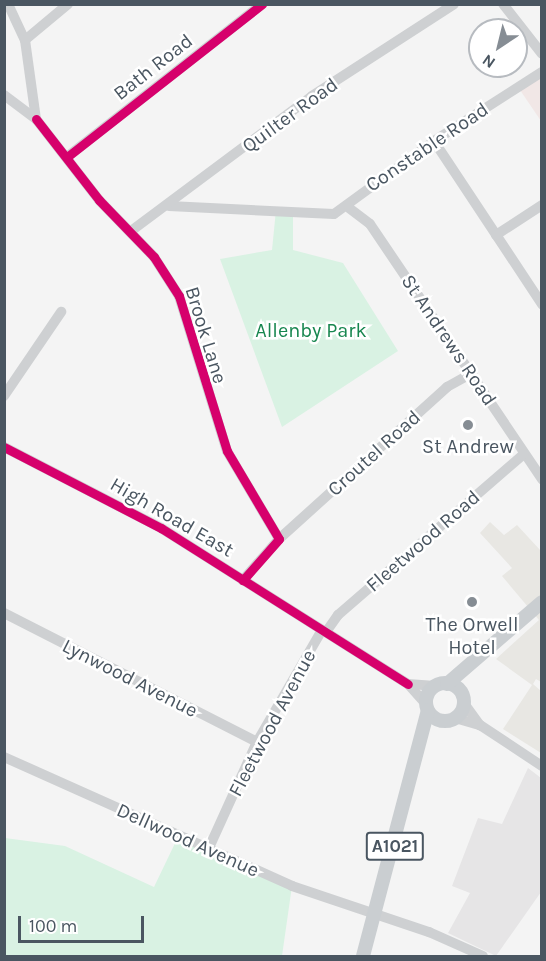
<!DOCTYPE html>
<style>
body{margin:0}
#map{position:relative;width:546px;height:961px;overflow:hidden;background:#f4f4f4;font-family:Karla,sans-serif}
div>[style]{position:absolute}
.commercial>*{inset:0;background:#e8e7e3}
.education>*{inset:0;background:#e6e5e6}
.medical>*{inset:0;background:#f1e7e6}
.green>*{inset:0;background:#d9f2e3}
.minor>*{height:10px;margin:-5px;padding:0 5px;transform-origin:5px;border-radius:5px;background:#ced0d2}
.major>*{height:14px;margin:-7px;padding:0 7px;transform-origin:7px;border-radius:7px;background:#caced1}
.major>.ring{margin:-7px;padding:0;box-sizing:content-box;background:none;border:14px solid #caced1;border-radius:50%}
.cycleway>*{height:9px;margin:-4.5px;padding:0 4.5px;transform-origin:4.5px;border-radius:4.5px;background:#d6006c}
.dots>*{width:16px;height:16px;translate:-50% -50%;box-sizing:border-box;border:3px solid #fff;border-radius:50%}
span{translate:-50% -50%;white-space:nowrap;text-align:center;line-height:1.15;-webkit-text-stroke:5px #fff;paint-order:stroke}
.shield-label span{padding:2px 4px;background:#fff;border:2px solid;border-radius:4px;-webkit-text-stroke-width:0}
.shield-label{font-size:18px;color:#4a5661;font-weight:700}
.street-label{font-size:20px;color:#4a5661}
.park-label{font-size:20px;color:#17864f}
.poi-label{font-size:20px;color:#4a5661}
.frame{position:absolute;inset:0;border:6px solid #4a5661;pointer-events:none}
.north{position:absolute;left:468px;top:18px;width:60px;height:60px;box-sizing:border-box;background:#fff;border:2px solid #b7bbc0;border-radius:50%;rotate:215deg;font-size:16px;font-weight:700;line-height:24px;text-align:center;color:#4a5661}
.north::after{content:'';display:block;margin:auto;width:21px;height:27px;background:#868d94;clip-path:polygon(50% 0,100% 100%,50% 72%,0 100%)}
.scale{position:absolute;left:18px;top:916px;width:126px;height:27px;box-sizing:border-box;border:3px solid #4a5661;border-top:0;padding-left:8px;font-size:18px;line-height:21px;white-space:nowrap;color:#4a5661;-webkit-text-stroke:4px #fff;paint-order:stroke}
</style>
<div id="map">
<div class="commercial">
<div style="clip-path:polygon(490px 522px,504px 535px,517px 525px,541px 551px,541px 682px,536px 679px,533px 684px,541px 691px,541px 753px,503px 729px,532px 685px,496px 659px,539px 620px,502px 576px,512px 568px,480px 533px)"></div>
</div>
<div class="education">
<div style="clip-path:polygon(528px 768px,541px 778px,541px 892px,496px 956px,448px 933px,470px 893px,452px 886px,478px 818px,502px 824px)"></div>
</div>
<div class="medical">
<div style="clip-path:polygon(541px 77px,541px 121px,520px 90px)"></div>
</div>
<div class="green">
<div style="clip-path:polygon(276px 210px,293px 211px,293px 250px,343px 263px,398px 351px,282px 427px,220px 259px,272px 250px)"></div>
<div style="clip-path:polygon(178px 837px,292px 886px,282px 956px,5px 956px,5px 838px,65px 846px,154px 887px)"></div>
</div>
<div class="minor">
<div style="left:8px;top:4px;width:40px;rotate:65deg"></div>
<div style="left:25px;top:40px;width:80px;rotate:82.1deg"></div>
<div style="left:36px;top:119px;width:103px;rotate:52.1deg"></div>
<div style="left:99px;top:200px;width:79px;rotate:46deg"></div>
<div style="left:154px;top:257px;width:46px;rotate:57.3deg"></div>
<div style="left:179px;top:296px;width:162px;rotate:72.8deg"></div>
<div style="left:227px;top:451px;width:102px;rotate:59.4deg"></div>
<div style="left:279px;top:539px;width:55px;rotate:131.3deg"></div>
<div style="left:503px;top:4px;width:63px;rotate:52deg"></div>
<div style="left:25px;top:40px;width:56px;rotate:-39.9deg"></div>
<div style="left:4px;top:95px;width:40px;rotate:37deg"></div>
<div style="left:434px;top:141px;width:196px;rotate:56.5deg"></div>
<div style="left:67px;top:157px;width:248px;rotate:-38.1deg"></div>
<div style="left:169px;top:206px;width:165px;rotate:2.8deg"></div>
<div style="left:334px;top:214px;width:124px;rotate:-36.1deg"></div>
<div style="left:434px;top:141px;width:128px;rotate:-32.6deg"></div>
<div style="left:349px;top:208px;width:26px;rotate:37deg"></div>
<div style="left:370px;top:224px;width:308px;rotate:56deg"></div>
<div style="left:131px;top:231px;width:226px;rotate:-36.7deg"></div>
<div style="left:312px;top:96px;width:169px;rotate:-32.9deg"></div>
<div style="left:496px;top:235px;width:55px;rotate:-33.1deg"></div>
<div style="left:4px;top:396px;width:102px;rotate:-55.8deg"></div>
<div style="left:4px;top:447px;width:177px;rotate:27.3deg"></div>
<div style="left:161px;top:528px;width:292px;rotate:32.3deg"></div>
<div style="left:408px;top:684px;width:27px;rotate:48deg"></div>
<div style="left:279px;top:539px;width:227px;rotate:-42.1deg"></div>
<div style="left:447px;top:387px;width:29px;rotate:-29deg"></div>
<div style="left:4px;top:613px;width:284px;rotate:27deg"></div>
<div style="left:326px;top:632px;width:21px;rotate:-55deg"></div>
<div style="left:338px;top:615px;width:246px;rotate:-40.9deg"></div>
<div style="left:408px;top:684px;width:27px;rotate:4deg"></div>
<div style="left:463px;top:702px;width:29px;rotate:54deg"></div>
<div style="left:455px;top:718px;width:26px;rotate:16deg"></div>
<div style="left:480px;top:725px;width:74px;rotate:33.5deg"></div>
<div style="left:4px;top:757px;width:316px;rotate:24.1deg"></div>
<div style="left:292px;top:886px;width:145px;rotate:18.6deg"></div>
<div style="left:429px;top:932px;width:59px;rotate:24deg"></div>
<div style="left:208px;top:850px;width:119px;rotate:-65.6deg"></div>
<div style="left:257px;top:742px;width:129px;rotate:-59.9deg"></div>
</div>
<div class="major">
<div class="ring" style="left:426px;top:683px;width:24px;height:24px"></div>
<div style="left:447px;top:684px;width:125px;rotate:-40.8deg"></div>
<div style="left:363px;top:956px;width:254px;rotate:-75.2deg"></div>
</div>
<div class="cycleway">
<div style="left:36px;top:119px;width:103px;rotate:52.1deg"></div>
<div style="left:99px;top:200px;width:79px;rotate:46deg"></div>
<div style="left:154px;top:257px;width:46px;rotate:57.3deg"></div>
<div style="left:179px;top:296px;width:162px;rotate:72.8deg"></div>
<div style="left:227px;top:451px;width:102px;rotate:59.4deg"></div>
<div style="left:279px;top:539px;width:55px;rotate:131.3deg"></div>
<div style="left:67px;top:157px;width:248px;rotate:-38.1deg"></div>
<div style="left:4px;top:447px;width:177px;rotate:27.3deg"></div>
<div style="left:161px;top:528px;width:292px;rotate:32.3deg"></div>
</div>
<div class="dots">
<div style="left:468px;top:425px;background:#868d94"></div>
<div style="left:472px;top:602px;background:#868d94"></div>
</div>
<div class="shield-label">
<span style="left:395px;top:846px">A1021</span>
</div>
<div class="street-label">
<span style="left:153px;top:67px;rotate:-38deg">Bath Road</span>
<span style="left:290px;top:115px;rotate:-36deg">Quilter Road</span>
<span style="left:427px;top:147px;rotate:-34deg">Constable Road</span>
<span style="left:206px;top:335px;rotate:73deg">Brook Lane</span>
<span style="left:449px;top:340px;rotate:56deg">St Andrews Road</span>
<span style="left:374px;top:453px;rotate:-42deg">Croutel Road</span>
<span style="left:172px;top:517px;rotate:30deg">High Road East</span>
<span style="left:423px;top:541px;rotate:-41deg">Fleetwood Road</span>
<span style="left:130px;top:678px;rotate:27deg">Lynwood Avenue</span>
<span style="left:272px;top:723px;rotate:-62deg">Fleetwood Avenue</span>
<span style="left:188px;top:840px;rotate:24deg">Dellwood Avenue</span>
</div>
<div class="park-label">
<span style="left:311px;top:330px">Allenby Park</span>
</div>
<div class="poi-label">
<span style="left:468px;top:446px">St Andrew</span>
<span style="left:472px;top:636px">The Orwell<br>Hotel</span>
</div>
<div class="frame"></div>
<div class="north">N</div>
<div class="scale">100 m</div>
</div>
